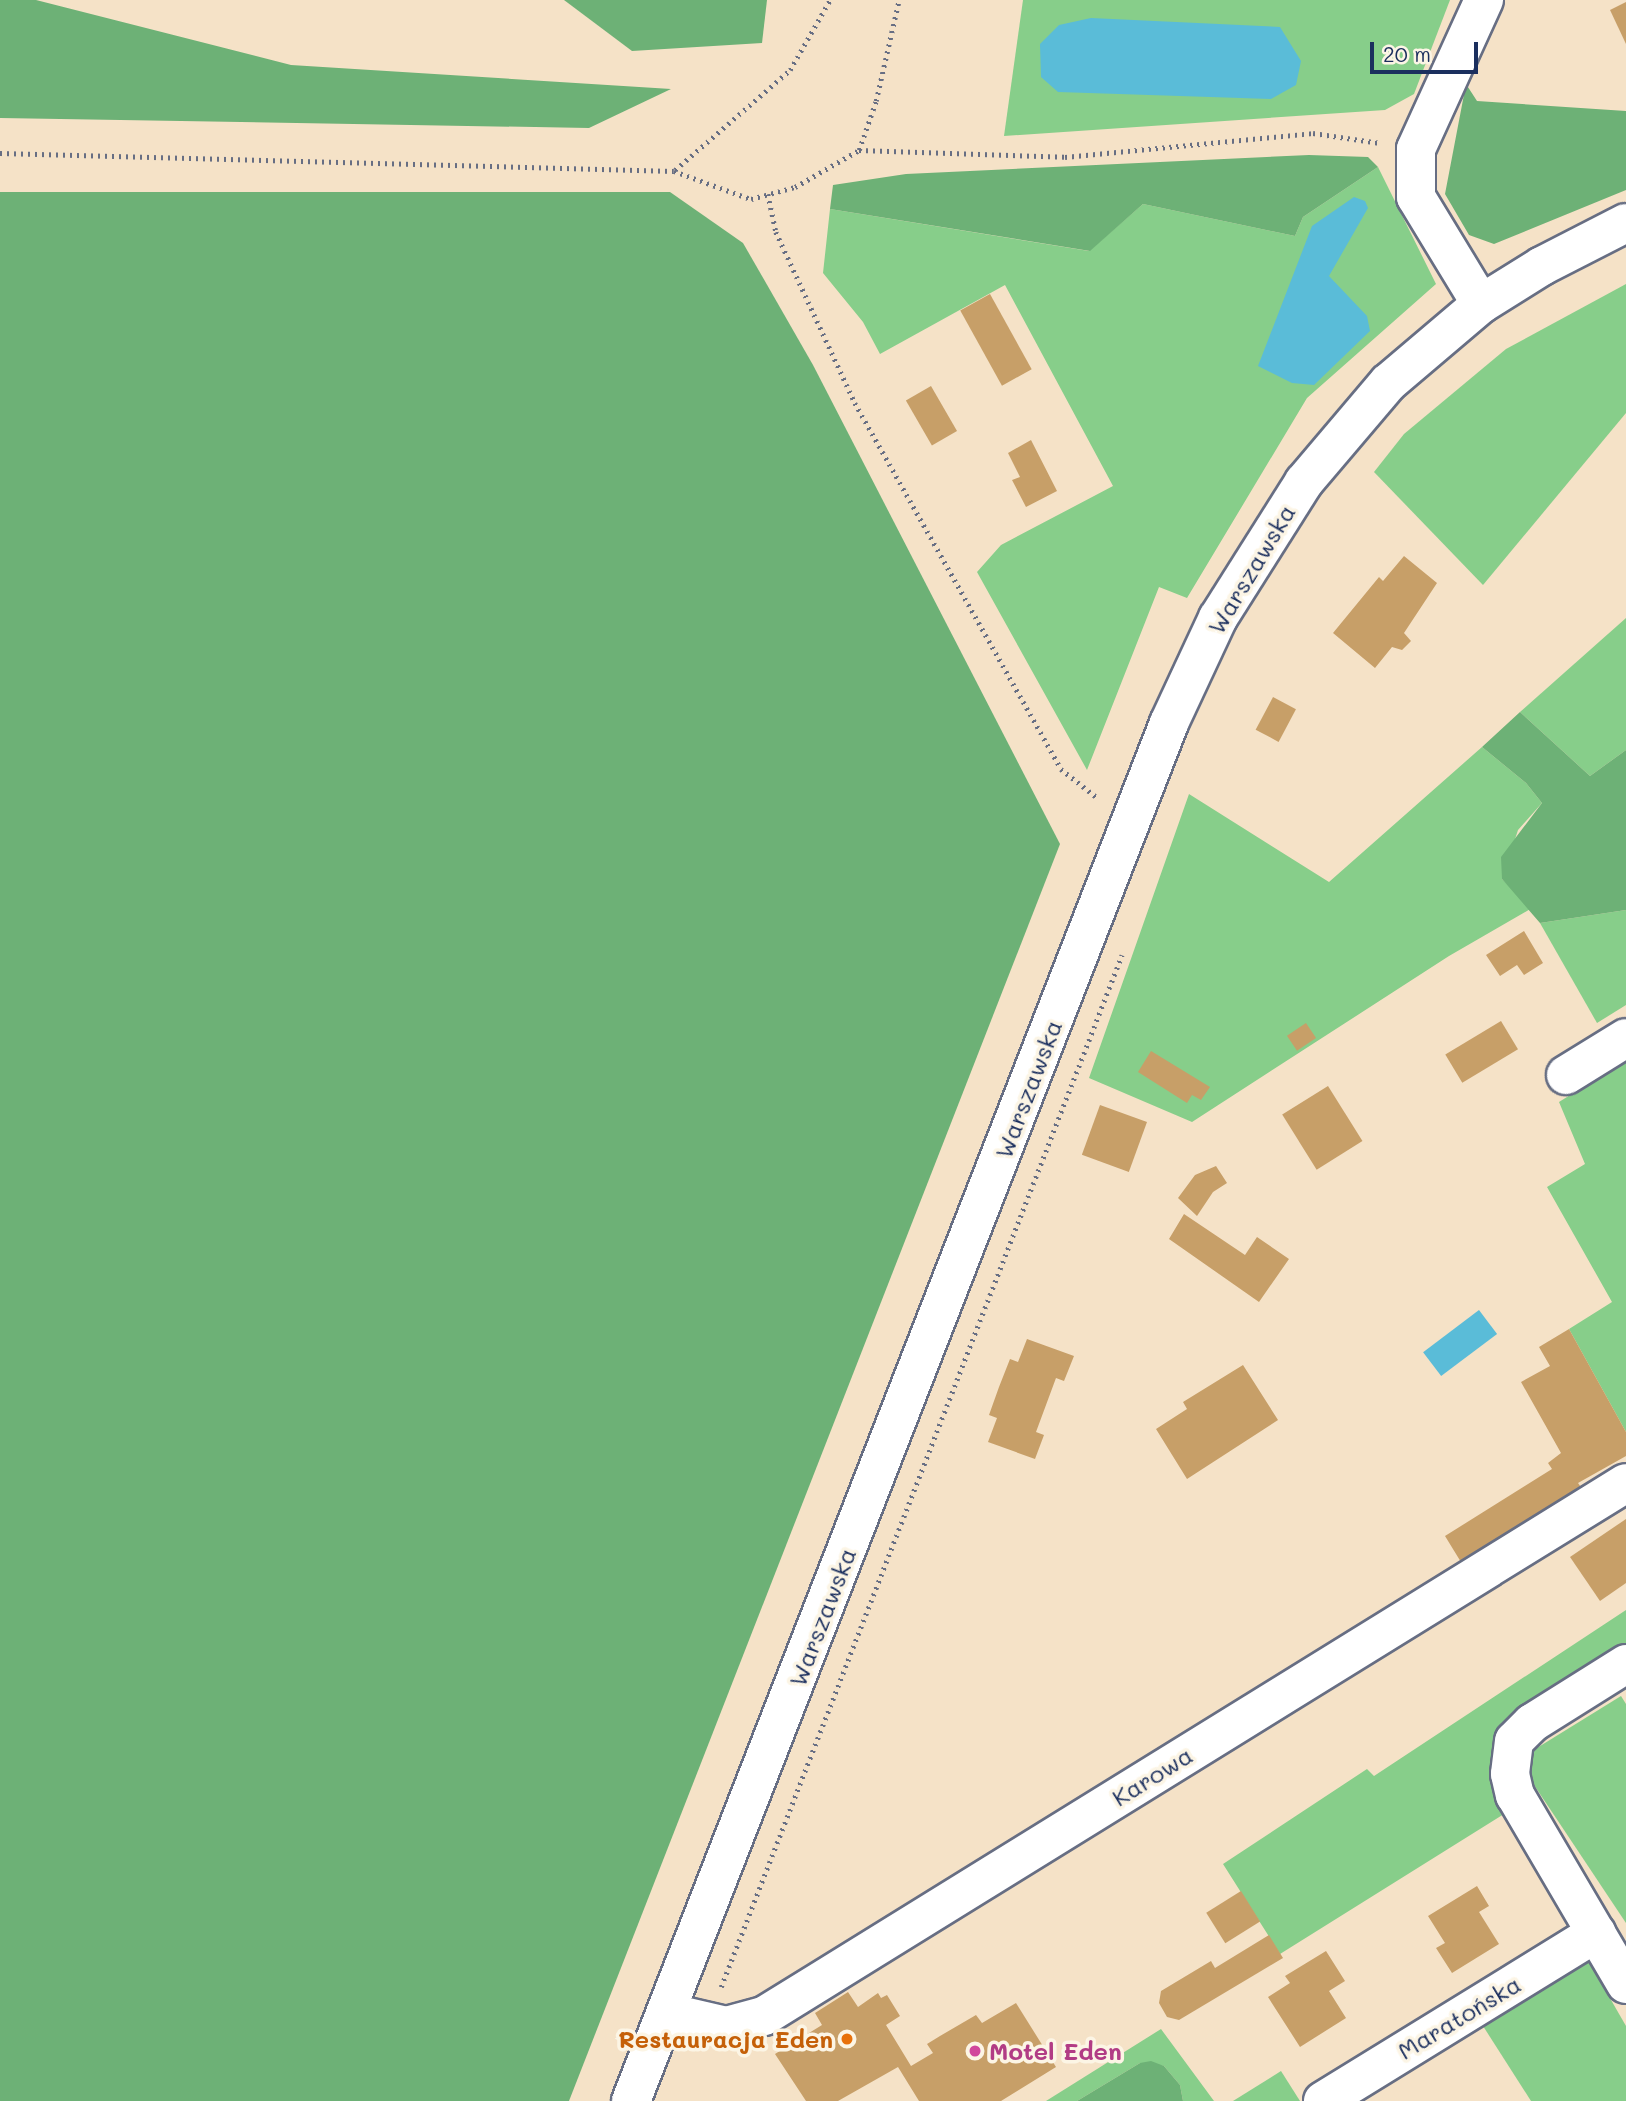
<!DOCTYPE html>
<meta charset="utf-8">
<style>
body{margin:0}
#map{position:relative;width:1626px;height:2101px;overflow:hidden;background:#f5e2c7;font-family:Mali,sans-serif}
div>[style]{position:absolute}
.green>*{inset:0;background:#87ce8a}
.forest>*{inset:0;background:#6db176}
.water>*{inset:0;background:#5abcd8;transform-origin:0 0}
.building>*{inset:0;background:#c79f68;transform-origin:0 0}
.path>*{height:4.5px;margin-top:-2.25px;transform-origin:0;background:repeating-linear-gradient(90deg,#676e83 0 2px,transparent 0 7px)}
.roads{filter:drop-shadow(2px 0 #676e83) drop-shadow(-2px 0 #676e83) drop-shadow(0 2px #676e83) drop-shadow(0 -2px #676e83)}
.minor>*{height:38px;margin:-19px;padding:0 19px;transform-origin:19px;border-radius:19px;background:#fff}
.major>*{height:38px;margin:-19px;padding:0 19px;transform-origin:19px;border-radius:19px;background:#fff}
.dots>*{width:19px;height:19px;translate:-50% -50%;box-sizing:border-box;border:4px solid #fcf5e5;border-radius:50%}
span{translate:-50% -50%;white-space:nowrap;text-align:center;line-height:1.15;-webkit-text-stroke:7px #fcf5e5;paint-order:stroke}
.street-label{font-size:24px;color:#1b2f5e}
.food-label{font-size:24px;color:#c56008;font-weight:700}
.right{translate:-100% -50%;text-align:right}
.hotel-label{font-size:24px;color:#b23c85;font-weight:700}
.left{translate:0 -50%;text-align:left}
.scale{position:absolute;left:1370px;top:42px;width:108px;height:32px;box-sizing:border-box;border:4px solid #1b2f5e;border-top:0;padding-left:9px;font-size:21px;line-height:24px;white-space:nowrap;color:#1b2f5e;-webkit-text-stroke:5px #fcf5e5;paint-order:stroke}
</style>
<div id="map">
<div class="green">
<div style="clip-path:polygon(1023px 0,1450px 0,1414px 94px,1385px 110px,1004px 136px)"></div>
<div style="clip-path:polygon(1378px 167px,1436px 284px,1307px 398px,1187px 598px,1159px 587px,1087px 770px,977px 572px,1001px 545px,1113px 486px,1005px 285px,880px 354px,863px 322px,823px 273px,830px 209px,1089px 251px,1143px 204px,1295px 236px,1303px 217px)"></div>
<div style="clip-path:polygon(1626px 284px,1626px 413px,1483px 585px,1374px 472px,1404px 434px,1506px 349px)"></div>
<div style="clip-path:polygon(1626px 618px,1626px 750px,1590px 776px,1520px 712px)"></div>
<div style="clip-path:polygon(1482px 747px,1526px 783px,1542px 803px,1518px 830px,1502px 879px,1532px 908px,1449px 956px,1192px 1122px,1089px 1078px,1189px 794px,1329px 882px)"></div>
<div style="clip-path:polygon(1626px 910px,1626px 1005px,1597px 1023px,1540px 923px)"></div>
<div style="clip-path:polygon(1626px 1060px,1626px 1432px,1569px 1329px,1612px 1302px,1547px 1187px,1585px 1164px,1559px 1102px)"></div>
<div style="clip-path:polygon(1626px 1610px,1626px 1651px,1501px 1737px,1490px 1774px,1504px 1814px,1280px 1954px,1223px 1864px,1367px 1769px,1374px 1776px)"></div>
<div style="clip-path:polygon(1621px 1696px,1626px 1704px,1626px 1923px,1528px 1776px,1532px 1751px)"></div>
<div style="clip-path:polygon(1588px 1960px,1626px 2026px,1626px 2101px,1531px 2101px,1483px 2026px)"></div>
<div style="clip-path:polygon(1161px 2029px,1214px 2101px,1183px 2101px,1180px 2085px,1164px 2066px,1140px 2063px,1077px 2101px,1046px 2101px)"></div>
<div style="clip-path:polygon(1281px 2071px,1300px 2101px,1233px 2101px)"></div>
</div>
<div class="forest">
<div style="clip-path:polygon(0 0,36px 0,291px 65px,671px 89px,589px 128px,0 118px)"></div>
<div style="clip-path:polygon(564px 0,767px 0,762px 43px,632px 51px)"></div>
<div style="clip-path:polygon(1466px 84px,1477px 101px,1626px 111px,1626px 190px,1494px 244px,1469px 235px,1445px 194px)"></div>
<div style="clip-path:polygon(1309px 155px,1368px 157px,1378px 167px,1303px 217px,1295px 236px,1143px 204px,1090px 251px,830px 209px,833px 185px,906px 174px)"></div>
<div style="clip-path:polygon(0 192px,670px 192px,743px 243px,813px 365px,1060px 844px,569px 2101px,0 2101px)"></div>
<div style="clip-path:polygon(1520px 712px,1590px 776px,1626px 750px,1626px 910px,1540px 923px,1502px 879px,1501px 857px,1542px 803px,1526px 783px,1482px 747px)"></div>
<div style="clip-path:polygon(1151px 2061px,1164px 2066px,1180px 2085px,1183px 2101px,1077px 2101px,1140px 2063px)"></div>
</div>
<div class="water">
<div style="clip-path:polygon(1091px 18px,1280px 27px,1301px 61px,1296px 85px,1271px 99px,1058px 92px,1041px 77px,1040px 44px,1059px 25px)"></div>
<div style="clip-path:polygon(1354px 197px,1365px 201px,1368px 208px,1329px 276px,1367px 316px,1370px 331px,1314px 385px,1292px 383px,1258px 366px,1312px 226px)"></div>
<div style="left:1479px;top:1310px;width:30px;height:70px;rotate:53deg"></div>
</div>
<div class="building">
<div style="clip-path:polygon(1626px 2px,1626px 44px,1610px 10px)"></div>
<div style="left:990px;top:294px;width:86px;height:34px;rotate:61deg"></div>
<div style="left:931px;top:386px;width:52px;height:29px;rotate:60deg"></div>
<div style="clip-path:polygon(1031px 440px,1057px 491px,1026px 507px,1012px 480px,1020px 477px,1008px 453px)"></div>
<div style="clip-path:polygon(1404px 556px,1437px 583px,1404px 633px,1411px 641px,1402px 650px,1392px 647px,1375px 668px,1333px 633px,1379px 577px,1383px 581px)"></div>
<div style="left:1273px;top:697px;width:26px;height:37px;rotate:28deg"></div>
<div style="clip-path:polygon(1524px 931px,1543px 963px,1524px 975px,1517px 965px,1500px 976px,1486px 955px)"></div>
<div style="left:1501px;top:1021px;width:33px;height:65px;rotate:59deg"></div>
<div style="left:1306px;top:1023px;width:18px;height:23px;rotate:56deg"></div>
<div style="clip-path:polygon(1151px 1051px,1210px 1087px,1201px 1100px,1192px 1095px,1187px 1103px,1138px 1072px)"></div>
<div style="left:1328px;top:1086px;width:65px;height:54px;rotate:58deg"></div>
<div style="left:1100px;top:1105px;width:50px;height:53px;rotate:20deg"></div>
<div style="clip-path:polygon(1216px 1166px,1227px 1183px,1213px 1192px,1197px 1216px,1178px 1198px,1195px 1175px)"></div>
<div style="clip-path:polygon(1184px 1214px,1245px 1255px,1257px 1237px,1289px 1259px,1259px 1302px,1169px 1239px)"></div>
<div style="clip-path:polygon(1569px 1329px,1626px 1432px,1626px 1456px,1578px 1483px,1583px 1490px,1464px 1567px,1445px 1536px,1552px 1469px,1548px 1463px,1561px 1453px,1521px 1382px,1550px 1366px,1539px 1347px)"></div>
<div style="clip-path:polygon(1027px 1339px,1074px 1356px,1064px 1381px,1056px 1378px,1036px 1432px,1044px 1435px,1035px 1459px,988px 1442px,997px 1418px,989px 1415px,999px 1387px,1010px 1359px,1018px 1362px)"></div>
<div style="clip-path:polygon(1243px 1365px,1278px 1420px,1187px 1479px,1156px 1429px,1187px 1409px,1183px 1402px)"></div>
<div style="clip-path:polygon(1626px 1519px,1626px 1583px,1600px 1601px,1570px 1557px)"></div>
<div style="clip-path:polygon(1477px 1886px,1489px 1906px,1479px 1912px,1499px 1944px,1452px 1973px,1436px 1948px,1445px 1943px,1428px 1916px)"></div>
<div style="left:1241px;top:1891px;width:36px;height:41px;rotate:58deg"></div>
<div style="clip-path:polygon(1269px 1935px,1283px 1958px,1179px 2020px,1167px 2017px,1159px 2003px,1161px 1991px,1211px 1961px,1215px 1968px)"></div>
<div style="clip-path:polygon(1326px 1951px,1345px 1981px,1329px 1991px,1346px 2018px,1300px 2047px,1268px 1997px,1290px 1983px,1285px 1976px)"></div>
<div style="clip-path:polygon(848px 1992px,858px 2007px,878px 1993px,881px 1998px,887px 1995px,900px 2016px,886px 2025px,911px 2066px,933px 2053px,927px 2044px,940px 2036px,976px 2015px,982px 2023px,1016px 2003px,1056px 2067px,1001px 2101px,919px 2101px,898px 2067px,838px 2101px,806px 2101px,775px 2054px,822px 2025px,815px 2013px)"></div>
</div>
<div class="path">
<div style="left:859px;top:150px;width:52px;rotate:-70.9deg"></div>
<div style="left:876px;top:101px;width:104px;rotate:-77.2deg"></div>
<div style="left:0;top:153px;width:674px;rotate:1.53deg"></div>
<div style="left:674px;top:171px;width:82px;rotate:20deg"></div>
<div style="left:751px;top:199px;width:46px;rotate:-15.3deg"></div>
<div style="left:795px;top:187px;width:74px;rotate:-30deg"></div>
<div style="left:859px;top:150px;width:206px;rotate:1.9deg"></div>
<div style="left:1065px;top:157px;width:249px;rotate:-5.5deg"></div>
<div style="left:1313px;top:133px;width:68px;rotate:8.5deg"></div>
<div style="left:675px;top:170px;width:152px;rotate:-41deg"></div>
<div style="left:790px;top:70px;width:81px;rotate:-60.3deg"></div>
<div style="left:768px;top:194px;width:39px;rotate:78deg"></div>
<div style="left:776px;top:232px;width:188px;rotate:65.2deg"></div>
<div style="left:855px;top:403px;width:420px;rotate:60.6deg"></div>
<div style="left:1061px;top:769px;width:48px;rotate:38.3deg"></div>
<div style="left:721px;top:1987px;width:1107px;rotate:-68.77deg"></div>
</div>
<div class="roads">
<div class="minor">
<div style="left:1481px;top:304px;width:125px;rotate:-121.3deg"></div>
<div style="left:1416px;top:197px;width:48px;rotate:-90deg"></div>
<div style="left:1416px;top:149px;width:164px;rotate:-65.5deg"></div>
<div style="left:1566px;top:1075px;width:70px;rotate:-31.7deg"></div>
<div style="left:1626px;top:1664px;width:111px;rotate:147.9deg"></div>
<div style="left:1532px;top:1723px;width:25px;rotate:135deg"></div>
<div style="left:1514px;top:1741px;width:33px;rotate:97deg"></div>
<div style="left:1510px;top:1774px;width:22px;rotate:77deg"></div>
<div style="left:1515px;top:1795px;width:219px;rotate:59.6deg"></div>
<div style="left:666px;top:2012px;width:62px;rotate:13.1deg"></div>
<div style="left:726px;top:2026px;width:39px;rotate:-15deg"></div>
<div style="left:764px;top:2016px;width:1013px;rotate:-31.73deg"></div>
<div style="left:1323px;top:2101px;width:321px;rotate:-31.6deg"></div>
</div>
<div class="major">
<div style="left:631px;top:2101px;width:1479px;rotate:-68.67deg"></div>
<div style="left:1169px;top:723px;width:116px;rotate:-65deg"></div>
<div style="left:1218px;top:618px;width:161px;rotate:-57.7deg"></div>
<div style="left:1304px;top:482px;width:130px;rotate:-49.7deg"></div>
<div style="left:1388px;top:383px;width:122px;rotate:-40.3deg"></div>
<div style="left:1481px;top:304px;width:72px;rotate:-31.9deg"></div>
<div style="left:1542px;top:266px;width:94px;rotate:-27.1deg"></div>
</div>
</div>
<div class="dots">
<div style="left:847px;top:2039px;background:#e8710a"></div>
<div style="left:975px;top:2051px;background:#d1479c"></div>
</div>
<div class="street-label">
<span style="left:1251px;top:569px;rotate:-59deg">Warszawska</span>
<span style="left:1028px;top:1089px;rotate:-69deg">Warszawska</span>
<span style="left:822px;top:1617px;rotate:-69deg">Warszawska</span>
<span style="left:1152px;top:1776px;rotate:-32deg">Karowa</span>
<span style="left:1459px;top:2017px;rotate:-31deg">Maratońska</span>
</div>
<div class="food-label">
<span class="right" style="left:833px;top:2039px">Restauracja Eden</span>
</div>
<div class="hotel-label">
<span class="left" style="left:989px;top:2051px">Motel Eden</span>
</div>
<div class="scale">20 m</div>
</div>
